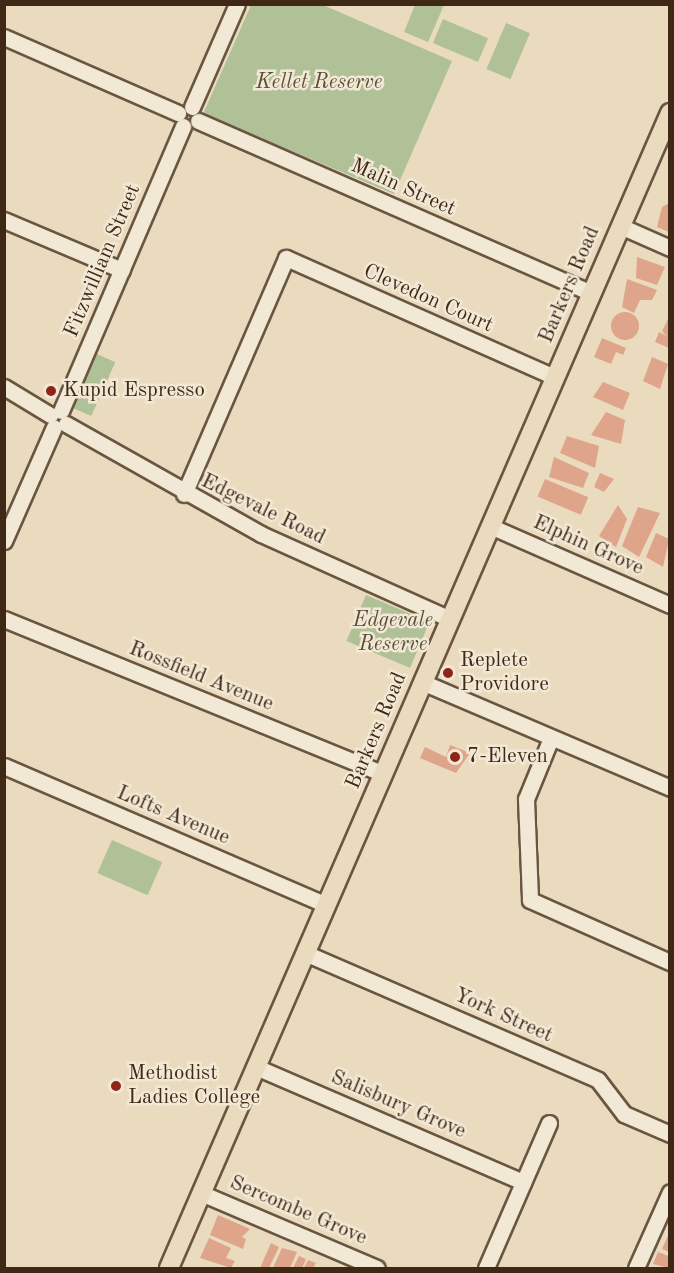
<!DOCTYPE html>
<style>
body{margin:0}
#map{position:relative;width:674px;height:1273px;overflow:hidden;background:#eadbbf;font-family:"Old Standard TT",serif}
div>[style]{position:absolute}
.green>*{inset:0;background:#b0c197;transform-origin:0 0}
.building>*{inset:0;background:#dea58b;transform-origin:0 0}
.round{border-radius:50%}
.roads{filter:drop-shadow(2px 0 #6a5540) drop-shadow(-2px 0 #6a5540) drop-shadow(0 2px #6a5540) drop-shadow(0 -2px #6a5540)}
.minor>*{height:15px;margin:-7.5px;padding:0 7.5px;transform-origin:7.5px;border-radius:7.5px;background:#f1e8d5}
.major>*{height:18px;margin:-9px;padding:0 9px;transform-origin:9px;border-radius:9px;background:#eadbbf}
.dots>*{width:16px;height:16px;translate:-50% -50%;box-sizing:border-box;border:3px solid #f1e8d5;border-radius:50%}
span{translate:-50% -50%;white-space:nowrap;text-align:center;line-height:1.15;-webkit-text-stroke:5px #f1e8d5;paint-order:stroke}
.park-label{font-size:21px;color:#5b4e36;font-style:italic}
.street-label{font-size:21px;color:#3f2816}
.poi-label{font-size:21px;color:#3f2816}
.left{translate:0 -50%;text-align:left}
.frame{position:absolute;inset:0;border:6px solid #3f2816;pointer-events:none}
</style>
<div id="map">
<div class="green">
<div style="clip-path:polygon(251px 5px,323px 5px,452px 61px,394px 194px,203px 114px)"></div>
<div style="clip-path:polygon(415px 5px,444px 5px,428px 42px,404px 32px)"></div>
<div style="left:443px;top:19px;width:49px;height:26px;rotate:23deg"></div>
<div style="left:506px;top:23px;width:26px;height:50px;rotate:23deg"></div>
<div style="left:97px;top:354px;width:20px;height:59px;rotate:24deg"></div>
<div style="left:366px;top:595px;width:69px;height:50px;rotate:23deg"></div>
<div style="left:112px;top:840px;width:55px;height:36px;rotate:24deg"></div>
</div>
<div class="building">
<div style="clip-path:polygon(669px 203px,669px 232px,657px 227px,662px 207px)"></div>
<div style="clip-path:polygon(637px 257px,665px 267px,657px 285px,636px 278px)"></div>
<div style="clip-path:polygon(627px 279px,657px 290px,652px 300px,640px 300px,634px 313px,622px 307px)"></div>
<div class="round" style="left:611px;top:312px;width:28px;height:28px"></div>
<div style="clip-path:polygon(669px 317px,669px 348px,655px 342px,659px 332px,667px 336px,662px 331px)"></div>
<div style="clip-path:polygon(602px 338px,626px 348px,623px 355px,616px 352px,611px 364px,594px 357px)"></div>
<div style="clip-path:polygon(652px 357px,668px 364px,660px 389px,643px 381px)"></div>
<div style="clip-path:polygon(603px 382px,630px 393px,623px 410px,593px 397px)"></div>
<div style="clip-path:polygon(606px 412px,625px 420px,621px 444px,591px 435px)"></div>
<div style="clip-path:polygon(567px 436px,599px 446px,595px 468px,560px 453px)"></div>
<div style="clip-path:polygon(554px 457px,589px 473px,583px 488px,549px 477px)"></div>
<div style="clip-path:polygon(600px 473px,614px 479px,604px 492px,594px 487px)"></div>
<div style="left:545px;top:479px;width:47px;height:19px;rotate:23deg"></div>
<div style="clip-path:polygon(618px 505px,627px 519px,616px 547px,599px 536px)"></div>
<div style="clip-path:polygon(638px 507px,660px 513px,639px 557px,622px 546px)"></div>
<div style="clip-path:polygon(656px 533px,669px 539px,663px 567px,646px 557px)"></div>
<div style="clip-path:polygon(450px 745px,470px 753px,456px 773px,420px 758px,425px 747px,446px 757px)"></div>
<div style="clip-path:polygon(218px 1215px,250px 1229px,242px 1237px,246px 1239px,243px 1249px,210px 1235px)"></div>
<div style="clip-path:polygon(669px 1233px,669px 1252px,662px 1249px)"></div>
<div style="clip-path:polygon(209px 1238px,231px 1248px,226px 1258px,235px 1261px,231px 1268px,200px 1258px)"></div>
<div style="clip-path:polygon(271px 1243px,279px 1247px,269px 1268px,260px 1268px)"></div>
<div style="clip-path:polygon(282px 1248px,297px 1252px,290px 1268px,273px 1268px)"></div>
<div style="clip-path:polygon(658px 1252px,669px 1256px,669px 1268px,653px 1264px)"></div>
<div style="clip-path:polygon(299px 1256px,306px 1259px,302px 1268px,293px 1268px)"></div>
<div style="clip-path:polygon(308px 1260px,316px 1263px,313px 1268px,304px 1268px)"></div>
</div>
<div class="roads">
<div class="minor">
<div style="left:4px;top:37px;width:190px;rotate:23.6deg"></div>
<div style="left:192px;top:107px;width:112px;rotate:-66.4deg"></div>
<div style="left:198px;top:121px;width:429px;rotate:23.6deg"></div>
<div style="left:4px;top:220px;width:128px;rotate:23deg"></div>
<div style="left:620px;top:226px;width:55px;rotate:23.7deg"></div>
<div style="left:4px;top:387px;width:54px;rotate:31.3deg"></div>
<div style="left:61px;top:411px;width:310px;rotate:-66.8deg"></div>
<div style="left:66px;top:424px;width:224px;rotate:29.4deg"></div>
<div style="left:261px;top:534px;width:207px;rotate:24.2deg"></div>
<div style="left:184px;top:494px;width:257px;rotate:-66.6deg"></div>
<div style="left:286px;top:258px;width:293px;rotate:23.9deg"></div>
<div style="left:490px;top:526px;width:197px;rotate:23.7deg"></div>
<div style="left:4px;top:541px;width:124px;rotate:-66.3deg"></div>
<div style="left:4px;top:619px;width:409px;rotate:22.2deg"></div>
<div style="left:422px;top:682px;width:270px;rotate:23.1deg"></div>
<div style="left:551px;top:738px;width:66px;rotate:112.3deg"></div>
<div style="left:526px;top:799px;width:101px;rotate:87.7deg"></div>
<div style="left:530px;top:900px;width:153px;rotate:23.9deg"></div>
<div style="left:4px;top:766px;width:351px;rotate:23.3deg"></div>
<div style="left:305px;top:953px;width:319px;rotate:23.4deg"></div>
<div style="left:598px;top:1080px;width:43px;rotate:52.6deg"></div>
<div style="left:624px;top:1114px;width:50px;rotate:23.5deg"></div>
<div style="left:256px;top:1067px;width:291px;rotate:23.3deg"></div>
<div style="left:201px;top:1193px;width:191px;rotate:23.1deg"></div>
<div style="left:486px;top:1268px;width:158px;rotate:-66.5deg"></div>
<div style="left:636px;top:1268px;width:83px;rotate:-65.9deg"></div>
</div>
<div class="major">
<div style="left:169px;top:1268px;width:1259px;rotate:-66.55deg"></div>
</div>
</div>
<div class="dots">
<div style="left:51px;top:391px;background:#8f2418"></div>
<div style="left:448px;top:673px;background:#8f2418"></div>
<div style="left:455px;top:757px;background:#8f2418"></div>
<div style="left:116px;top:1086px;background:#8f2418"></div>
</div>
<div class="park-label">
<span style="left:319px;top:83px">Kellet Reserve</span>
<span style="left:393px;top:633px">Edgevale<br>Reserve</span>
</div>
<div class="street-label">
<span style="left:403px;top:188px;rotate:24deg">Malin Street</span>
<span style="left:103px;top:261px;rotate:-67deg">Fitzwilliam Street</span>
<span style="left:570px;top:285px;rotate:-67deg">Barkers Road</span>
<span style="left:428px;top:299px;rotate:24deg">Clevedon Court</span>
<span style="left:263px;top:510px;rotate:26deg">Edgevale Road</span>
<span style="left:588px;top:546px;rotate:24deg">Elphin Grove</span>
<span style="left:201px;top:677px;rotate:22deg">Rossfield Avenue</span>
<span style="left:377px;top:731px;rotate:-67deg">Barkers Road</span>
<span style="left:173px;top:816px;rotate:23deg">Lofts Avenue</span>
<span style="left:503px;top:1016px;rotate:24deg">York Street</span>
<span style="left:398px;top:1105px;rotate:23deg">Salisbury Grove</span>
<span style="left:298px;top:1211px;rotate:23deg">Sercombe Grove</span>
</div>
<div class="poi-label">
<span class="left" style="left:63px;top:391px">Kupid Espresso</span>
<span class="left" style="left:460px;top:673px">Replete<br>Providore</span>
<span class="left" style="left:467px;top:757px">7-Eleven</span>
<span class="left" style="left:128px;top:1086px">Methodist<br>Ladies College</span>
</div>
<div class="frame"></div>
</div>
